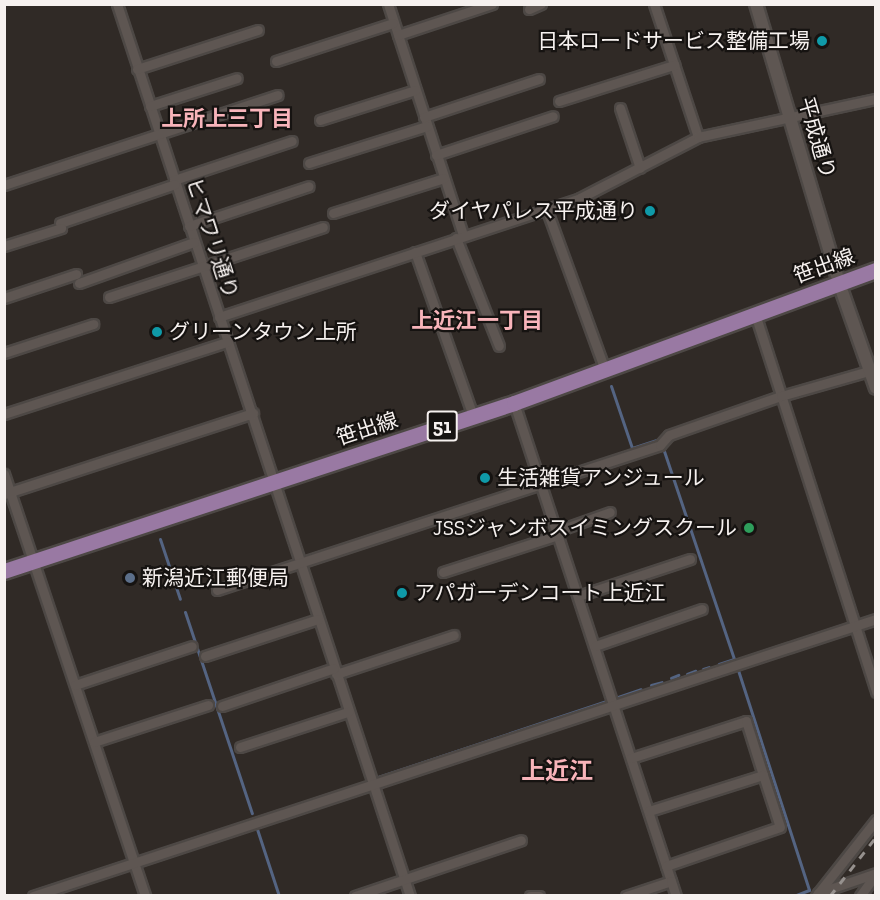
<!DOCTYPE html>
<meta charset="utf-8">
<style>
body{margin:0}
#map{position:relative;width:880px;height:900px;overflow:hidden;background:#302a26;font-family:"Zilla Slab","Noto Sans JP",serif}
div>[style]{position:absolute}
.stream>*{height:3px;margin:-1.5px;padding:0 1.5px;transform-origin:1.5px;border-radius:1.5px;background:#546482}
.roads{filter:drop-shadow(2px 0 #4d4845) drop-shadow(-2px 0 #4d4845) drop-shadow(0 2px #4d4845) drop-shadow(0 -2px #4d4845)}
.minor>*{height:9px;margin:-4.5px;padding:0 4.5px;transform-origin:4.5px;border-radius:4.5px;background:#5e5652}
.tertiary>*{height:12px;margin:-6px;padding:0 6px;transform-origin:6px;border-radius:6px;background:#5e5652}
.primary>*{height:15px;margin:-7.5px;padding:0 7.5px;transform-origin:7.5px;border-radius:7.5px;background:#9979a3}
.rail>*{height:3px;margin-top:-1.5px;transform-origin:0;background:repeating-linear-gradient(90deg,#96918e 0 8px,transparent 0 16px)}
.dots>*{width:16px;height:16px;translate:-50% -50%;box-sizing:border-box;border:3px solid #161311;border-radius:50%}
span{translate:-50% -50%;white-space:nowrap;text-align:center;line-height:1.15;-webkit-text-stroke:4.5px #161311;paint-order:stroke}
.shield-label span{padding:2px 4px;background:#161311;border:2px solid;border-radius:4px;-webkit-text-stroke-width:0}
.shield-label{font-size:20px;color:#f6f1ef;font-weight:700}
.poi-label{font-size:21px;color:#f6f1ef}
.right{translate:-100% -50%;text-align:right}
.left{translate:0 -50%;text-align:left}
.street-label{font-size:21px;color:#f6f1ef}
.neighbourhood-label{font-size:22px;color:#f8b4ba;font-weight:700}
.quarter-label{font-size:24px;color:#f8b4ba;font-weight:700}
.frame{position:absolute;inset:0;border:6px solid #f6f1ef;pointer-events:none}
</style>
<div id="map">
<div class="stream">
<div style="left:611px;top:386px;width:65px;rotate:71.3deg"></div>
<div style="left:632px;top:448px;width:29px;rotate:-18deg"></div>
<div style="left:663px;top:448px;width:223px;rotate:71.4deg"></div>
<div style="left:734px;top:659px;width:16px;rotate:162deg"></div>
<div style="left:160px;top:539px;width:63px;rotate:71.6deg"></div>
<div style="left:185px;top:612px;width:212px;rotate:71.6deg"></div>
<div style="left:703px;top:669px;width:6px;rotate:-18deg"></div>
<div style="left:738px;top:670px;width:231px;rotate:72.1deg"></div>
<div style="left:809px;top:890px;width:17px;rotate:159deg"></div>
<div style="left:687px;top:674px;width:9px;rotate:-21deg"></div>
<div style="left:671px;top:678px;width:8px;rotate:-23deg"></div>
<div style="left:651px;top:685px;width:11px;rotate:-15deg"></div>
<div style="left:618px;top:697px;width:24px;rotate:-19deg"></div>
<div style="left:378px;top:777px;width:240px;rotate:-18.4deg"></div>
<div style="left:257px;top:829px;width:71px;rotate:71.8deg"></div>
</div>
<div class="roads">
<div class="minor">
<div style="left:117px;top:4px;width:939px;rotate:71.82deg"></div>
<div style="left:388px;top:4px;width:243px;rotate:72deg"></div>
<div style="left:654px;top:4px;width:140px;rotate:71.7deg"></div>
<div style="left:529px;top:9px;width:13px;rotate:-23deg"></div>
<div style="left:398px;top:35px;width:99px;rotate:-18.3deg"></div>
<div style="left:276px;top:61px;width:123px;rotate:-18deg"></div>
<div style="left:137px;top:69px;width:127px;rotate:-17.9deg"></div>
<div style="left:559px;top:101px;width:121px;rotate:-17.4deg"></div>
<div style="left:150px;top:106px;width:91px;rotate:-17.8deg"></div>
<div style="left:620px;top:108px;width:63px;rotate:71.6deg"></div>
<div style="left:424px;top:117px;width:121px;rotate:-18.3deg"></div>
<div style="left:320px;top:120px;width:100px;rotate:-17.5deg"></div>
<div style="left:436px;top:155px;width:123px;rotate:-18.4deg"></div>
<div style="left:309px;top:163px;width:124px;rotate:-17.4deg"></div>
<div style="left:174px;top:180px;width:124px;rotate:-18.3deg"></div>
<div style="left:4px;top:185px;width:288px;rotate:-18.2deg"></div>
<div style="left:546px;top:208px;width:172px;rotate:70deg"></div>
<div style="left:333px;top:213px;width:116px;rotate:-17.5deg"></div>
<div style="left:60px;top:223px;width:121px;rotate:-18.7deg"></div>
<div style="left:189px;top:226px;width:126px;rotate:-18.4deg"></div>
<div style="left:456px;top:238px;width:116px;rotate:68.3deg"></div>
<div style="left:4px;top:246px;width:60px;rotate:-17.5deg"></div>
<div style="left:415px;top:252px;width:174px;rotate:70.5deg"></div>
<div style="left:79px;top:283px;width:122px;rotate:-19.6deg"></div>
<div style="left:109px;top:297px;width:225px;rotate:-18.1deg"></div>
<div style="left:4px;top:298px;width:76px;rotate:-18.4deg"></div>
<div style="left:755px;top:314px;width:397px;rotate:72.2deg"></div>
<div style="left:219px;top:317px;width:380px;rotate:-18.2deg"></div>
<div style="left:580px;top:198px;width:133px;rotate:-27.3deg"></div>
<div style="left:698px;top:137px;width:182px;rotate:-12.1deg"></div>
<div style="left:4px;top:353px;width:94px;rotate:-18deg"></div>
<div style="left:514px;top:403px;width:503px;rotate:71.82deg"></div>
<div style="left:4px;top:414px;width:234px;rotate:-17.9deg"></div>
<div style="left:4px;top:474px;width:445px;rotate:71.5deg"></div>
<div style="left:4px;top:494px;width:262px;rotate:-18deg"></div>
<div style="left:557px;top:531px;width:56px;rotate:-19.7deg"></div>
<div style="left:443px;top:572px;width:121px;rotate:-17.8deg"></div>
<div style="left:217px;top:590px;width:466px;rotate:-18.1deg"></div>
<div style="left:660px;top:445px;width:13px;rotate:-48deg"></div>
<div style="left:669px;top:435px;width:119px;rotate:-19.2deg"></div>
<div style="left:781px;top:396px;width:99px;rotate:-15.9deg"></div>
<div style="left:578px;top:596px;width:118px;rotate:-18.3deg"></div>
<div style="left:595px;top:646px;width:113px;rotate:-19.1deg"></div>
<div style="left:205px;top:656px;width:119px;rotate:-18.1deg"></div>
<div style="left:336px;top:674px;width:124px;rotate:-18.3deg"></div>
<div style="left:75px;top:685px;width:123px;rotate:-18.4deg"></div>
<div style="left:222px;top:706px;width:118px;rotate:-18.7deg"></div>
<div style="left:94px;top:742px;width:120px;rotate:-18deg"></div>
<div style="left:240px;top:747px;width:114px;rotate:-18deg"></div>
<div style="left:631px;top:758px;width:121px;rotate:-17.8deg"></div>
<div style="left:746px;top:721px;width:57px;rotate:72.5deg"></div>
<div style="left:763px;top:775px;width:120px;rotate:162.5deg"></div>
<div style="left:666px;top:866px;width:120px;rotate:-18.9deg"></div>
<div style="left:780px;top:827px;width:55px;rotate:-108.1deg"></div>
<div style="left:818px;top:893px;width:61px;rotate:-19deg"></div>
<div style="left:33px;top:896px;width:887px;rotate:-18.19deg"></div>
<div style="left:355px;top:896px;width:175px;rotate:-18.6deg"></div>
<div style="left:530px;top:896px;width:9px"></div>
<div style="left:626px;top:896px;width:47px;rotate:-18.4deg"></div>
<div style="left:671px;top:881px;width:16px;rotate:72deg"></div>
<div style="left:816px;top:896px;width:97px;rotate:-51.7deg"></div>
<div style="left:860px;top:896px;width:27px;rotate:-54deg"></div>
</div>
<div class="tertiary">
<div style="left:756px;top:4px;width:291px;rotate:73.4deg"></div>
<div style="left:839px;top:283px;width:111px;rotate:70.6deg"></div>
</div>
<div class="primary">
<div style="left:4px;top:571px;width:537px;rotate:-18.23deg"></div>
<div style="left:514px;top:403px;width:386px;rotate:-20.2deg"></div>
</div>
</div>
<div class="rail">
<div style="left:830px;top:896px;width:75px;rotate:-52.1deg"></div>
</div>
<div class="dots">
<div style="left:822px;top:41px;background:#0f9aa8"></div>
<div style="left:650px;top:211px;background:#0f9aa8"></div>
<div style="left:157px;top:332px;background:#0f9aa8"></div>
<div style="left:485px;top:478px;background:#0f9aa8"></div>
<div style="left:749px;top:528px;background:#2e9e5b"></div>
<div style="left:130px;top:578px;background:#5c6f8a"></div>
<div style="left:402px;top:593px;background:#0f9aa8"></div>
</div>
<div class="shield-label">
<span style="left:442px;top:426px">51</span>
</div>
<div class="poi-label">
<span class="right" style="left:810px;top:41px">日本ロードサービス整備工場</span>
<span class="right" style="left:638px;top:211px">ダイヤパレス平成通り</span>
<span class="left" style="left:169px;top:332px">グリーンタウン上所</span>
<span class="left" style="left:497px;top:478px">生活雑貨アンジュール</span>
<span class="right" style="left:737px;top:528px">JSSジャンボスイミングスクール</span>
<span class="left" style="left:142px;top:578px">新潟近江郵便局</span>
<span class="left" style="left:414px;top:593px">アパガーデンコート上近江</span>
</div>
<div class="street-label">
<span style="left:817px;top:138px;rotate:74deg">平成通り</span>
<span style="left:212px;top:238px;rotate:72deg">ヒマワリ通り</span>
<span style="left:824px;top:266px;rotate:-20deg">笹出線</span>
<span style="left:367px;top:429px;rotate:-18deg">笹出線</span>
</div>
<div class="neighbourhood-label">
<span style="left:227px;top:119px">上所上三丁目</span>
<span style="left:477px;top:321px">上近江一丁目</span>
</div>
<div class="quarter-label">
<span style="left:557px;top:771px">上近江</span>
</div>
<div class="frame"></div>
</div>
